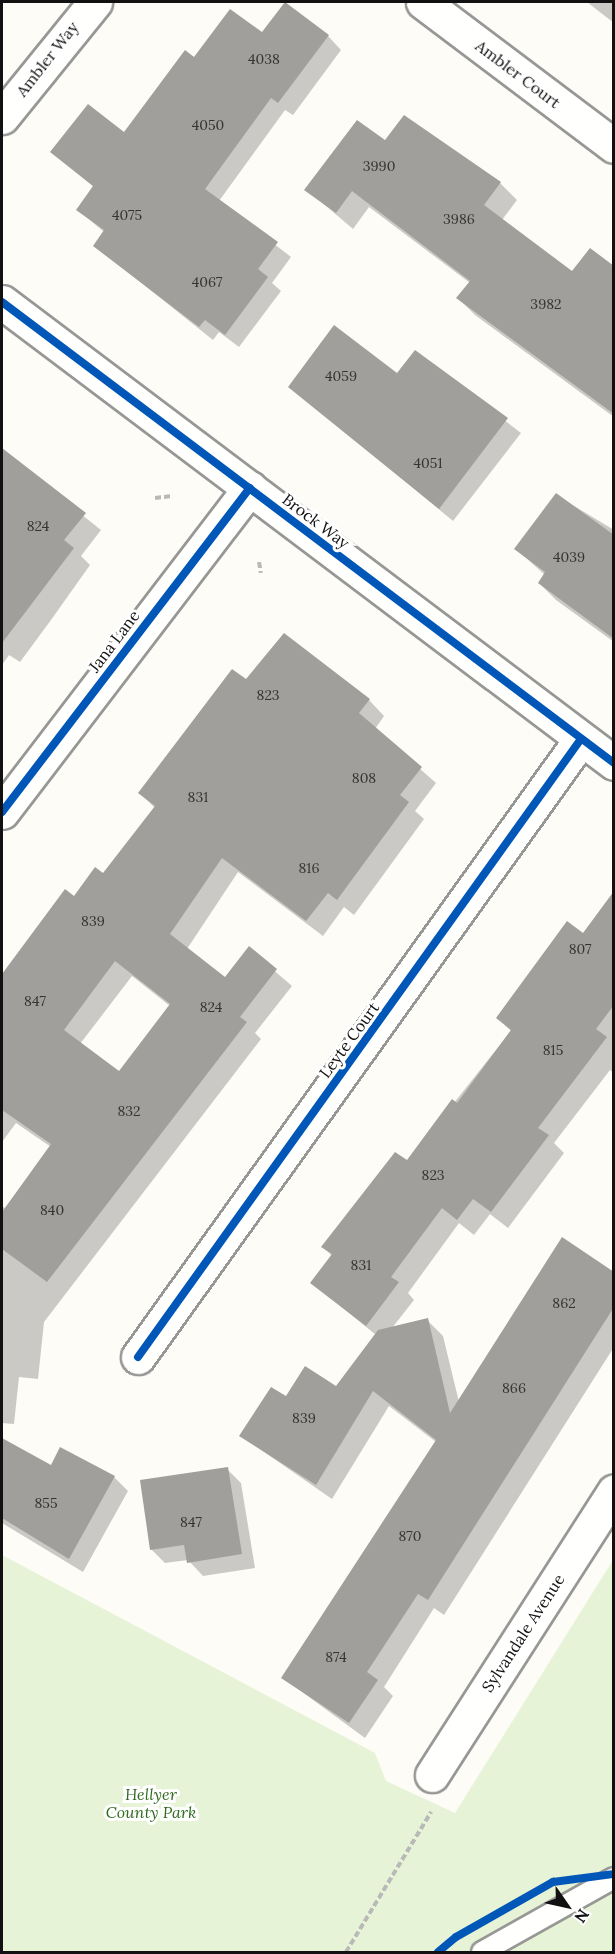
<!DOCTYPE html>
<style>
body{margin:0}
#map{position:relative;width:615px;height:1954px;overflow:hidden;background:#fdfcf7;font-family:Lora,serif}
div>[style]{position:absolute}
.green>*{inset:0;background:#e7f3d7}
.shadow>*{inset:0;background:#0003}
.building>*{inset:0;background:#a19f9c}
.path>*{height:4px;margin-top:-2px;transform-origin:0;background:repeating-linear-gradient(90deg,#b9b9b8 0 6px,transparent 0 9px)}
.roads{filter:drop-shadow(2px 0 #979795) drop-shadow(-2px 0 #979795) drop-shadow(0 2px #979795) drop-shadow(0 -2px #979795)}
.service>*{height:20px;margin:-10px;padding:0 10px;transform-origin:10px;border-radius:10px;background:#fffffe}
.minor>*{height:33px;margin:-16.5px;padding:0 16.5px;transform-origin:16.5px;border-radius:16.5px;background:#fffffe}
.cycleway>*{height:8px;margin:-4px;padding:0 4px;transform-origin:4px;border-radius:4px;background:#0057b8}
span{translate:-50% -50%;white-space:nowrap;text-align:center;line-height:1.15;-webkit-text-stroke:6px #fff;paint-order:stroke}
.number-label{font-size:14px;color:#353434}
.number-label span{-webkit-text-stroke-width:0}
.street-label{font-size:16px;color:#111}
.park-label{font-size:16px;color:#2f6b1f;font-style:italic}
.frame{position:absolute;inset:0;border:3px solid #111;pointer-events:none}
.north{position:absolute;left:537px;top:1876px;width:60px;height:60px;-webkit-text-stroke:4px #fff;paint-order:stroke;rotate:124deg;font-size:16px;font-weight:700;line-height:24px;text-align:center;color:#111}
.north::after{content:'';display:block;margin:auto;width:21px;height:27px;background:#111;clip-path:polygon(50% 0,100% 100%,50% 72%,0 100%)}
</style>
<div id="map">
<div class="green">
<div style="clip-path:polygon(2px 1555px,375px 1753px,386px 1781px,455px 1813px,613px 1560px,613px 1952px,2px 1952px)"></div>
</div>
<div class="shadow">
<div style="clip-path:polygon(587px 2px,614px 2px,614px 23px,592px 6px)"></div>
<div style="clip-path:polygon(263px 34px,328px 36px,341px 50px,293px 115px,285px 110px,219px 201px,291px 257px,272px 283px,281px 291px,239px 347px,219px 332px,213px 340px,95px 246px,104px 232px,78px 210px,94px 187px,52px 152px,124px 134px,195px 60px)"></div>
<div style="clip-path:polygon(404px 117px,500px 183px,517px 200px,502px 220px,573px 273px,614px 268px,614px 417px,475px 315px,458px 298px,470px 283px,369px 207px,353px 229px,306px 189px,385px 142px)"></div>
<div style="clip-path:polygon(415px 352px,521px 433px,453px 521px,290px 386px,398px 375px)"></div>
<div style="clip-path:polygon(2px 451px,101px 530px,81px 556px,90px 565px,51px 620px,20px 662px,9px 655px,2px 665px)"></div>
<div style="clip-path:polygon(556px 495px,614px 530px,614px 642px,556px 600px,539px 583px,545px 575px,516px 549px)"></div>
<div style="clip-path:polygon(evenodd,246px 681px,369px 700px,384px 716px,375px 729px,436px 783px,415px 811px,424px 819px,354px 915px,344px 907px,323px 936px,238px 872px,187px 949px,225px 979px,249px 949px,292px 986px,255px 1033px,261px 1039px,44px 1322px,38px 1379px,19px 1377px,14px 1424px,2px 1423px,2px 1206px,6px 1209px,51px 1147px,16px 1123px,2px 1142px,2px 976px,65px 891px,74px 898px,103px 875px,155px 808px,140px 793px,246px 681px,132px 976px,170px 1006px,119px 1073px,80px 1044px,132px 976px)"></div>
<div style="clip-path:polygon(614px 894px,614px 1073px,610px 1070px,554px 1143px,564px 1153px,508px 1228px,490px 1214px,474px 1235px,459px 1223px,408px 1293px,414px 1300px,392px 1328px,427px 1320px,443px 1336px,459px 1402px,614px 1274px,614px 1347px,444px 1615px,434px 1608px,384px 1687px,393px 1696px,365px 1738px,283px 1678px,436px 1442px,389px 1406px,332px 1499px,241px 1436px,287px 1398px,336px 1388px,376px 1335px,312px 1283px,332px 1256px,323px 1247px,407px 1162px,511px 1031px,498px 1018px,583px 935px)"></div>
<div style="clip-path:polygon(18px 1449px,51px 1467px,114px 1477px,128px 1491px,83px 1572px,2px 1523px,2px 1480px)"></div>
<div style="clip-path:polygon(227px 1469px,241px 1483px,255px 1568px,203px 1576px,188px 1560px,165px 1563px,151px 1549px)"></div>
</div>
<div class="building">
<div style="clip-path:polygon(285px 2px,329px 35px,278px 103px,271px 98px,205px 189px,278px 242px,258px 269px,268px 277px,225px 335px,205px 320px,199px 327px,93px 246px,104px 230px,76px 210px,93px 186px,50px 152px,88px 104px,124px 132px,185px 50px,194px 57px,230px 9px,262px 32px)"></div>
<div style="clip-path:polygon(404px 115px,501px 182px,484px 205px,572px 271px,590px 248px,614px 266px,614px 414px,456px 298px,470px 281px,352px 191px,336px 213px,304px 190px,357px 120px,385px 140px)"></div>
<div style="clip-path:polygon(334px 325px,397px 373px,415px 350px,508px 418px,439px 509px,288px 387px)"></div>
<div style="clip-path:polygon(2px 448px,86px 513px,64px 540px,74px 548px,2px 643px)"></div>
<div style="clip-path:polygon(556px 493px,614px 535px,614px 639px,538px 583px,545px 572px,514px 549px)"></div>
<div style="clip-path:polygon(evenodd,284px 633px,370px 699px,359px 713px,422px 767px,400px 795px,409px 802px,337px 900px,328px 893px,306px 921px,222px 858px,170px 934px,225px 977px,249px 946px,277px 969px,240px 1017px,247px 1022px,47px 1282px,2px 1249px,2px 1212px,51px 1144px,2px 1110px,2px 974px,65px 889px,74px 896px,95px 867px,103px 873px,155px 806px,138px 793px,232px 669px,246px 679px,284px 633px,115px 961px,170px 1004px,119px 1071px,64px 1030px,115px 961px)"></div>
<div style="clip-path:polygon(614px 891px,614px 1005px,596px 1029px,607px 1037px,538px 1128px,549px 1135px,491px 1212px,473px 1199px,457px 1220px,442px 1208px,391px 1277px,399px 1282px,366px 1326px,310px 1283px,332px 1254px,321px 1247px,395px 1152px,407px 1160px,452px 1099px,457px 1103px,511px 1030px,496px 1018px,567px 921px,583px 933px)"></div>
<div style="clip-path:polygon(562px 1237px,614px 1272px,614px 1307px,428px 1600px,418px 1594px,367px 1672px,378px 1680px,349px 1723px,281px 1678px,436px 1440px,373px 1391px,316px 1485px,239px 1436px,271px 1387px,286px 1396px,305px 1366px,336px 1386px,378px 1330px,428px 1318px,450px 1413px)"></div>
<div style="clip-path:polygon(2px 1438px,51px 1465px,60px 1447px,115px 1476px,69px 1559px,2px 1518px)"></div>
<div style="clip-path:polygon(228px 1467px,242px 1554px,187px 1563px,184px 1545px,150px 1550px,140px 1480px)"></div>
</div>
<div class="path">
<div style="left:155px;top:498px;width:17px;rotate:-7deg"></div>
<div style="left:259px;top:562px;width:11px;rotate:80deg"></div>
<div style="left:346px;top:1952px;width:164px;rotate:-58.7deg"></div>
</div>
<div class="roads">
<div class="service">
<div style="left:482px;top:1952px;width:151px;rotate:-29.3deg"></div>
</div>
<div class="minor">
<div style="left:423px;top:2px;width:239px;rotate:37deg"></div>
<div style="left:2px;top:117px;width:148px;rotate:-51deg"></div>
<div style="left:2px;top:302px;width:766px;rotate:36.99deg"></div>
<div style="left:2px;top:812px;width:408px;rotate:-52.6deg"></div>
<div style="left:138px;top:1357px;width:760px;rotate:-54.37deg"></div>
<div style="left:432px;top:1775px;width:337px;rotate:-57.3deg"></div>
</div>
</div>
<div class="cycleway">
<div style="left:2px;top:302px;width:766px;rotate:36.99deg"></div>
<div style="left:2px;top:812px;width:408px;rotate:-52.6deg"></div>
<div style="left:138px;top:1357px;width:760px;rotate:-54.37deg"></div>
<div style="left:438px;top:1952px;width:23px;rotate:-40deg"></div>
<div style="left:456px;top:1937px;width:112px;rotate:-29.6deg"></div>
<div style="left:553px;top:1882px;width:62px;rotate:-7.5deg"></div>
</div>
<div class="number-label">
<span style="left:264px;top:59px">4038</span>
<span style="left:208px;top:125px">4050</span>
<span style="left:379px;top:166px">3990</span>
<span style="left:127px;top:215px">4075</span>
<span style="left:459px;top:219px">3986</span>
<span style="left:207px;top:282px">4067</span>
<span style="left:546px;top:304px">3982</span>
<span style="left:341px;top:376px">4059</span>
<span style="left:428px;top:463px">4051</span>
<span style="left:38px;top:526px">824</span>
<span style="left:569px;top:557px">4039</span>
<span style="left:268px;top:695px">823</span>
<span style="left:364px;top:778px">808</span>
<span style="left:198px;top:797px">831</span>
<span style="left:309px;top:868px">816</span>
<span style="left:93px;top:921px">839</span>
<span style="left:580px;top:949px">807</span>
<span style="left:35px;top:1001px">847</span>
<span style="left:211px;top:1007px">824</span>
<span style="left:553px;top:1050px">815</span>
<span style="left:129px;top:1111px">832</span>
<span style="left:433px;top:1175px">823</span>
<span style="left:52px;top:1210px">840</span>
<span style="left:361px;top:1265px">831</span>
<span style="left:564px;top:1303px">862</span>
<span style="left:514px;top:1388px">866</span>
<span style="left:304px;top:1418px">839</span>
<span style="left:46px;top:1503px">855</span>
<span style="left:191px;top:1522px">847</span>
<span style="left:410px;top:1536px">870</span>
<span style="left:336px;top:1657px">874</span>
</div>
<div class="street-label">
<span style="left:47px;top:59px;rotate:-52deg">Ambler Way</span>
<span style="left:518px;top:74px;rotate:37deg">Ambler Court</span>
<span style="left:316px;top:521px;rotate:37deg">Brock Way</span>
<span style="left:114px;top:641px;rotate:-53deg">Jana Lane</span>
<span style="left:349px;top:1040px;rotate:-54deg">Leyte Court</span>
<span style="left:523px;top:1633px;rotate:-57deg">Sylvandale Avenue</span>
</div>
<div class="park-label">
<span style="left:151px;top:1803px">Hellyer<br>County Park</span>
</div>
<div class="frame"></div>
<div class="north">N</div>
</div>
